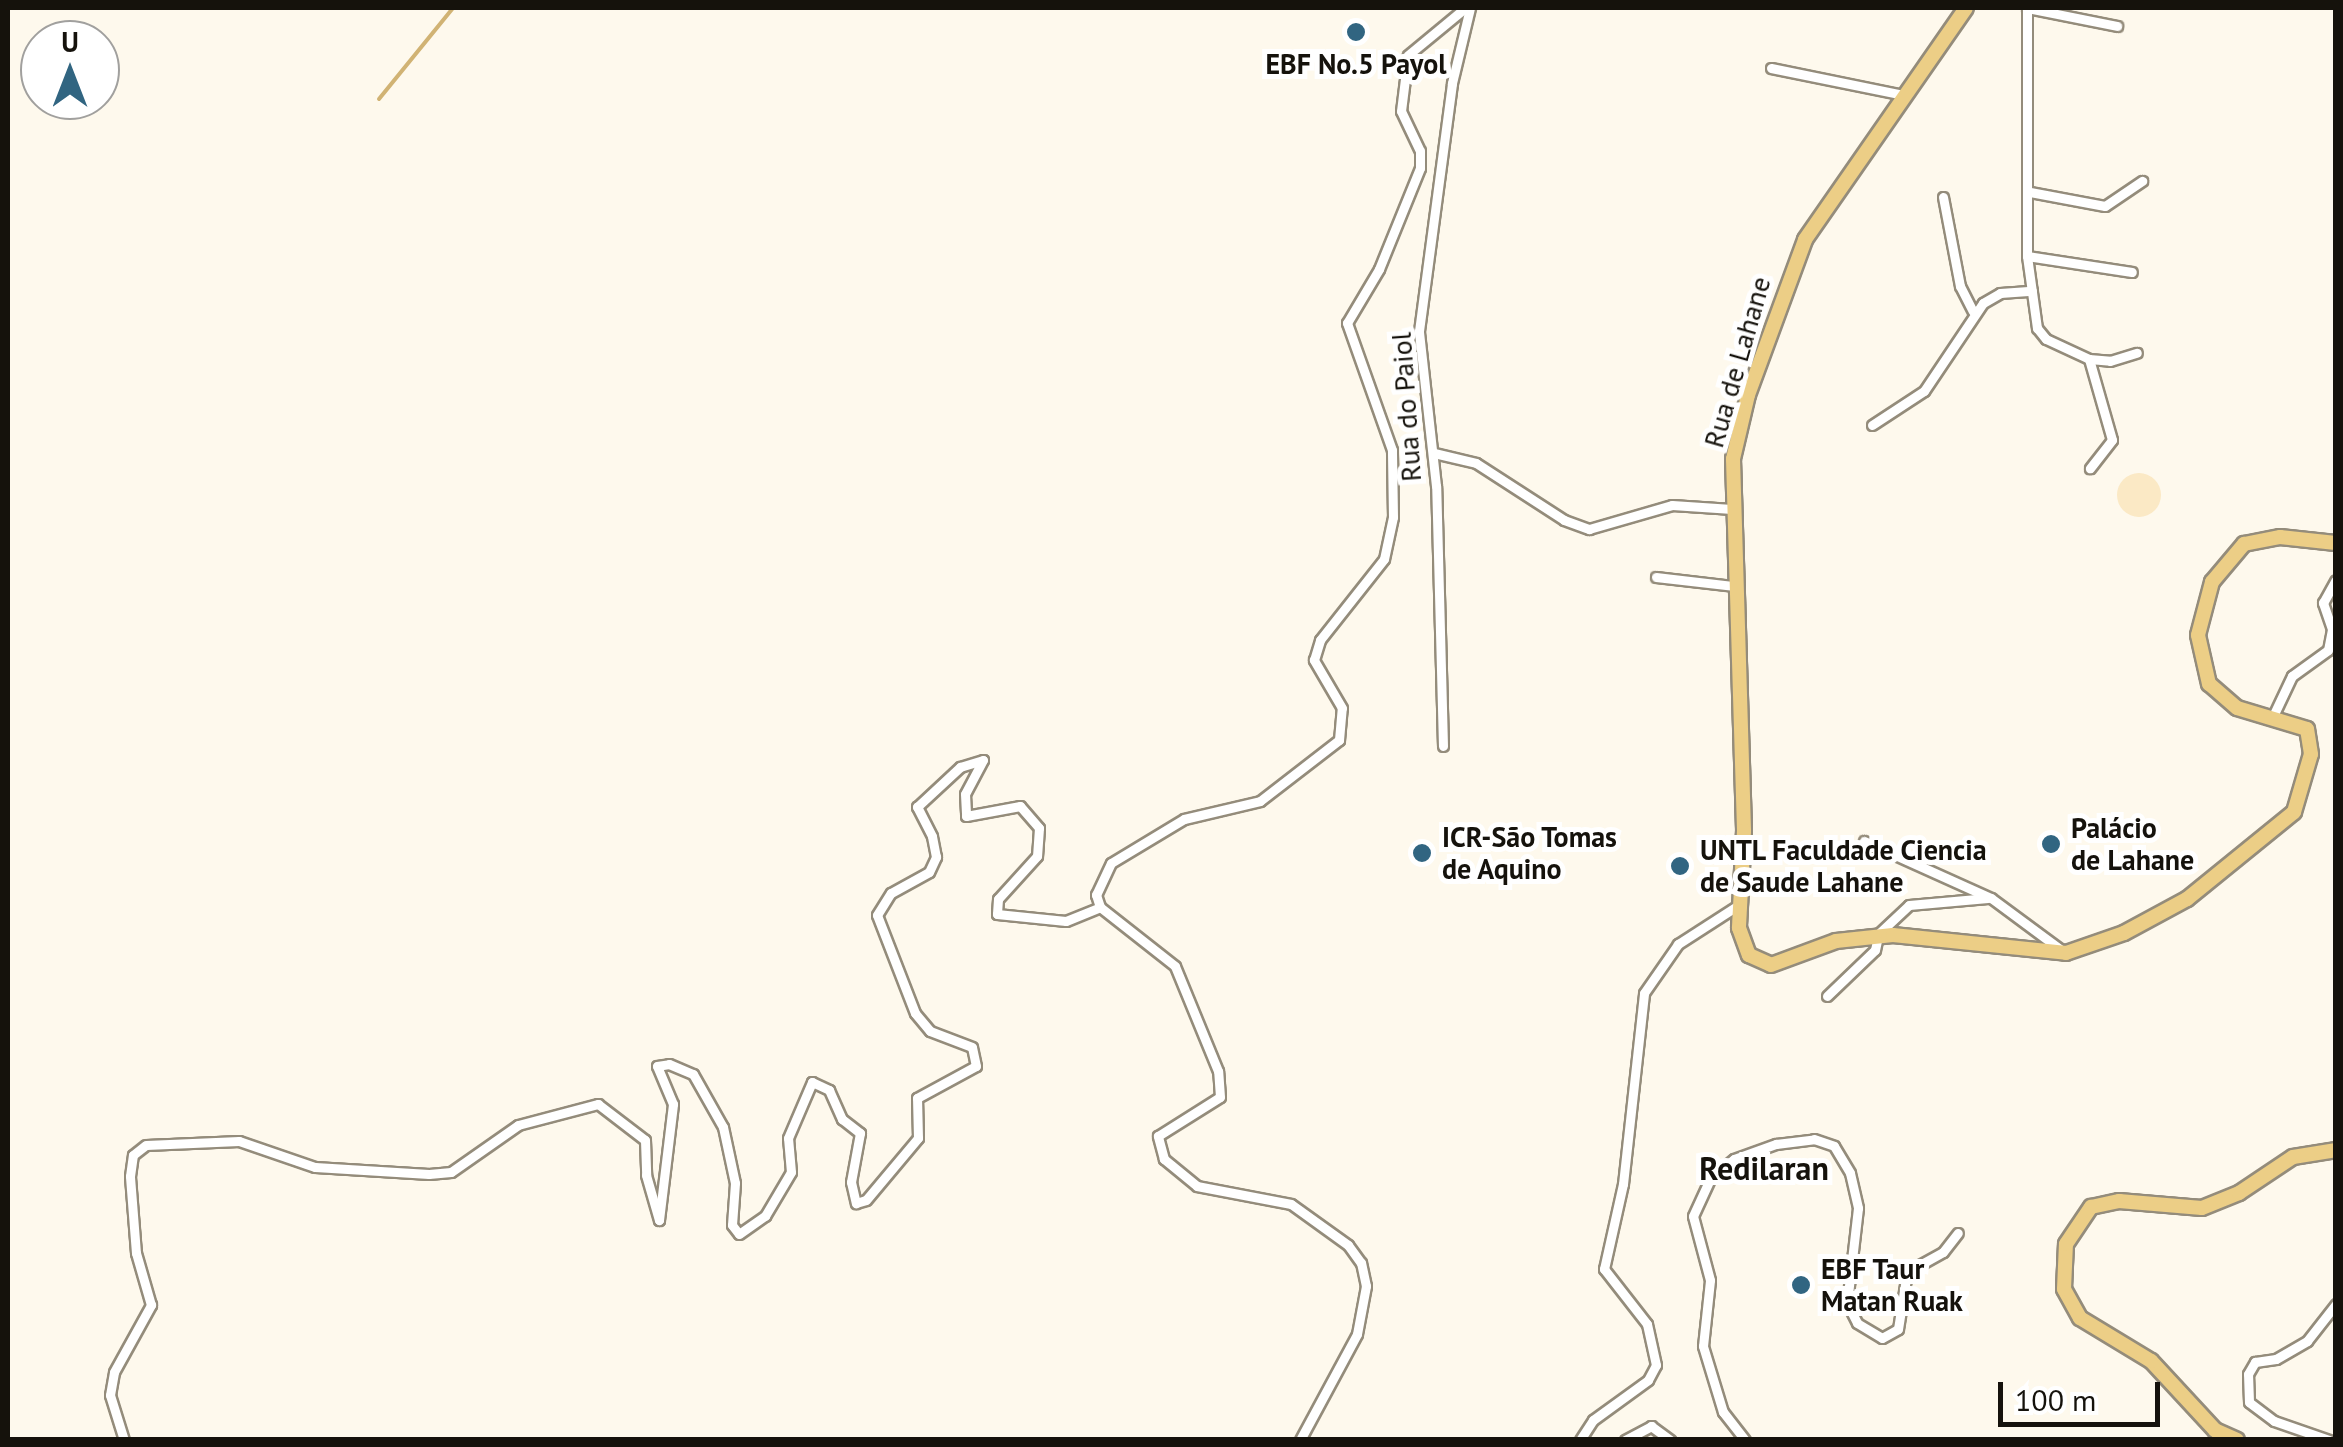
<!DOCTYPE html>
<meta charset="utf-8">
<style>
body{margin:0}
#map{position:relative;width:2343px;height:1447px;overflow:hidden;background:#fef9ed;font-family:"PT Sans",sans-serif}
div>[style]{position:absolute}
.green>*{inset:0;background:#fbe9c5}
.round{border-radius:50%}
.stream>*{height:4px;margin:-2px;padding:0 2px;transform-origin:2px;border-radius:2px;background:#d1b374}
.roads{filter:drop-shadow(2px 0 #948c7b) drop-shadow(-2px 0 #948c7b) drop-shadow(0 2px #948c7b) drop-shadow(0 -2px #948c7b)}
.street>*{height:9px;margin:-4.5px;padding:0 4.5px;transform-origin:4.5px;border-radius:4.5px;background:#fff}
.primary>*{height:14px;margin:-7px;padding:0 7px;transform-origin:7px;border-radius:7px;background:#ecce86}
.dots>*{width:28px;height:28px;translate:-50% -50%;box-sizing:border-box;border:5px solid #fff;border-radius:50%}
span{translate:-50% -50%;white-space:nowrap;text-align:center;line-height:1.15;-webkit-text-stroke:10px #fff;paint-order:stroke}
.poi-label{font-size:28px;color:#15120c;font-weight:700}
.left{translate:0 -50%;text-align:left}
.street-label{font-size:28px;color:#15120c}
.quarter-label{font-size:32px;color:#15120c;font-weight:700}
.frame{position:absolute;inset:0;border:10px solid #15120c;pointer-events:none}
.north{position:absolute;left:20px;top:20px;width:100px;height:100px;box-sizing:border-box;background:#fff;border:2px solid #a1a09e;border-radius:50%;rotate:0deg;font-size:28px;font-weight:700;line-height:40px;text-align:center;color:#15120c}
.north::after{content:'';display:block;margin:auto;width:35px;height:45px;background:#316581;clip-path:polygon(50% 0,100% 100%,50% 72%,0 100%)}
.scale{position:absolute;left:1998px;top:1382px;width:162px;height:45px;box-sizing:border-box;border:5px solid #15120c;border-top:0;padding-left:12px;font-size:30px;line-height:35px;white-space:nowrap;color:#15120c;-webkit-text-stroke:8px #fff;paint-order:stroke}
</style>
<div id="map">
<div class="green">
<div class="round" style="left:2117px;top:473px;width:44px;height:44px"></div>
</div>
<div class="stream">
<div style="left:379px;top:99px;width:117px;rotate:-50.9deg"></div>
</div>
<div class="roads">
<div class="street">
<div style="left:2027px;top:8px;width:248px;rotate:90deg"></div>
<div style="left:2027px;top:256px;width:106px;rotate:8.7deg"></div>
<div style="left:2027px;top:8px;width:92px;rotate:11.3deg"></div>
<div style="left:1771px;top:68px;width:136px;rotate:11.5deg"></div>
<div style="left:2030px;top:192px;width:76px;rotate:10.6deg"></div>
<div style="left:2105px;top:206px;width:45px;rotate:-34deg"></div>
<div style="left:1943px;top:197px;width:91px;rotate:79.2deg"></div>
<div style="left:1960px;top:286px;width:28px;rotate:63deg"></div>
<div style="left:2027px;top:256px;width:73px;rotate:82.1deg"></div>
<div style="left:2037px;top:328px;width:14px;rotate:51deg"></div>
<div style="left:2046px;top:339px;width:47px;rotate:24.9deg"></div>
<div style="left:2089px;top:359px;width:21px;rotate:5deg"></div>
<div style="left:2110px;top:361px;width:28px;rotate:-17deg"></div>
<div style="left:2089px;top:359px;width:84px;rotate:74.1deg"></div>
<div style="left:2112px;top:440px;width:36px;rotate:128deg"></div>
<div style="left:1872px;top:425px;width:62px;rotate:-33.2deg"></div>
<div style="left:1924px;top:391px;width:106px;rotate:-56.2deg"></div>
<div style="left:1983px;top:303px;width:20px;rotate:-30deg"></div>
<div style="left:2000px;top:293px;width:32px;rotate:-4deg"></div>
<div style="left:1434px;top:453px;width:43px;rotate:13.4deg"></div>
<div style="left:1476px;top:463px;width:105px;rotate:32.9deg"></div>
<div style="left:1564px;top:520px;width:27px;rotate:20deg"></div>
<div style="left:1589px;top:529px;width:86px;rotate:-16.1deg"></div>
<div style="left:1672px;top:505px;width:60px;rotate:3.8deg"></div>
<div style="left:1656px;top:577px;width:79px;rotate:6.6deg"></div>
<div style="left:2274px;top:714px;width:42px;rotate:-64.7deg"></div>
<div style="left:2292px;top:676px;width:44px;rotate:-35.8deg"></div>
<div style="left:2328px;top:650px;width:21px;rotate:-79deg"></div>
<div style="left:2332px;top:629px;width:28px;rotate:-109deg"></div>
<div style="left:2323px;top:603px;width:26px;rotate:-61deg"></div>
<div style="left:1443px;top:746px;width:260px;rotate:-91.5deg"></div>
<div style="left:1436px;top:486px;width:156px;rotate:-96.3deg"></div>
<div style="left:1419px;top:331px;width:250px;rotate:-82.4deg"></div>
<div style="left:1452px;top:83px;width:77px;rotate:-76.5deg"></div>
<div style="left:1864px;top:841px;width:139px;rotate:24.2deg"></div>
<div style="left:1991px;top:898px;width:91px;rotate:36.5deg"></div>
<div style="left:1876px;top:936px;width:45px;rotate:-43.2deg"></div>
<div style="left:1909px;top:905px;width:79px;rotate:-5.1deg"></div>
<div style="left:1827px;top:996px;width:66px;rotate:-43.8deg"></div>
<div style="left:1875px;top:950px;width:14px;rotate:-78deg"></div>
<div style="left:124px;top:1440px;width:47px;rotate:-107.3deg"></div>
<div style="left:110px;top:1395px;width:23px;rotate:-80deg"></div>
<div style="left:114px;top:1372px;width:77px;rotate:-61.1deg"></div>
<div style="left:151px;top:1305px;width:54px;rotate:-106.1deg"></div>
<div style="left:136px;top:1253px;width:77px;rotate:-94.5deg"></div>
<div style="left:130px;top:1176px;width:21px;rotate:-82deg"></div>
<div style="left:133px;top:1155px;width:16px;rotate:-38deg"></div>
<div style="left:146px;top:1145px;width:93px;rotate:-2.5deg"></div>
<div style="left:239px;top:1141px;width:80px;rotate:18.9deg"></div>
<div style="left:315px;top:1167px;width:114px;rotate:3.5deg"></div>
<div style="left:429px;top:1174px;width:22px;rotate:-5deg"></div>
<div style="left:451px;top:1172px;width:82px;rotate:-35deg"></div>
<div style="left:518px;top:1125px;width:83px;rotate:-14.7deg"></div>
<div style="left:598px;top:1104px;width:59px;rotate:37.5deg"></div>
<div style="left:645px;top:1140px;width:35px;rotate:88deg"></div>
<div style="left:646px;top:1175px;width:47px;rotate:73.9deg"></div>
<div style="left:659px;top:1220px;width:117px;rotate:-83.1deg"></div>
<div style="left:673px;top:1104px;width:41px;rotate:-112.8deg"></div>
<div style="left:657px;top:1066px;width:12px;rotate:-9deg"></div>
<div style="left:669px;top:1064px;width:26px;rotate:23deg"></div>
<div style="left:693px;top:1074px;width:61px;rotate:60.5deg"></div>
<div style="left:723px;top:1127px;width:57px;rotate:77.9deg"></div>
<div style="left:735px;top:1183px;width:42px;rotate:94.1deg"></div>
<div style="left:732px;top:1225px;width:11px;rotate:52deg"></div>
<div style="left:739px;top:1234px;width:32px;rotate:-35deg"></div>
<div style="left:765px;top:1216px;width:51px;rotate:-59.4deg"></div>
<div style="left:791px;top:1172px;width:34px;rotate:-95deg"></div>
<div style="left:788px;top:1138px;width:61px;rotate:-66.8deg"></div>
<div style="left:812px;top:1082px;width:19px;rotate:25deg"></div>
<div style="left:829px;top:1090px;width:32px;rotate:66deg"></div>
<div style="left:842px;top:1119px;width:23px;rotate:38deg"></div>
<div style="left:860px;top:1133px;width:50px;rotate:100.4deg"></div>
<div style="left:851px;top:1182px;width:22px;rotate:77deg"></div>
<div style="left:856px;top:1203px;width:10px;rotate:-17deg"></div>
<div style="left:866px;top:1200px;width:81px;rotate:-50deg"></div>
<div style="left:918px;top:1138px;width:40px;rotate:-91.4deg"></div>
<div style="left:917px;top:1098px;width:67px;rotate:-28.5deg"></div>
<div style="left:976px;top:1066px;width:19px;rotate:-102deg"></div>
<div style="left:972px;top:1047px;width:45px;rotate:-159.1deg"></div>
<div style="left:930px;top:1031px;width:23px;rotate:-130deg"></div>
<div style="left:915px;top:1013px;width:105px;rotate:-111.2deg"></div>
<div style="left:877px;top:915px;width:26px;rotate:-58deg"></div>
<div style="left:891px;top:893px;width:43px;rotate:-28.9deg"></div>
<div style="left:929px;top:872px;width:17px;rotate:-65deg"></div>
<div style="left:936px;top:857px;width:21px;rotate:-101deg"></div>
<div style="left:932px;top:836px;width:33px;rotate:-117deg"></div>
<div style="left:917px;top:807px;width:59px;rotate:-42.9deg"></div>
<div style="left:960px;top:767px;width:24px;rotate:-17deg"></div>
<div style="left:983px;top:760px;width:38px;rotate:118deg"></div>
<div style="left:965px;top:794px;width:22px;rotate:87deg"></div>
<div style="left:966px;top:816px;width:55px;rotate:-10.5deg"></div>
<div style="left:1020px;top:806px;width:29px;rotate:49deg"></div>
<div style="left:1039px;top:828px;width:28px;rotate:94deg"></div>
<div style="left:1037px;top:856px;width:58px;rotate:132.2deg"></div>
<div style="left:998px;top:899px;width:15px;rotate:94deg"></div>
<div style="left:997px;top:914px;width:69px;rotate:5.8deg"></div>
<div style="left:1066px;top:921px;width:37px;rotate:-22deg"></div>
<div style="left:1300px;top:1440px;width:120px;rotate:-61.7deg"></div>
<div style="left:1357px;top:1334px;width:49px;rotate:-79.4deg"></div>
<div style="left:1366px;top:1286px;width:24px;rotate:-102deg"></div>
<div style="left:1361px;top:1263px;width:22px;rotate:-126deg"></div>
<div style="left:1348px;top:1245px;width:70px;rotate:-144.3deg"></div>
<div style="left:1291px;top:1204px;width:96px;rotate:-169.2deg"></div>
<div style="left:1197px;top:1186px;width:43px;rotate:-140.7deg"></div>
<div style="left:1164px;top:1159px;width:24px;rotate:-105deg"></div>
<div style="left:1158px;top:1136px;width:73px;rotate:-32.2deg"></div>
<div style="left:1220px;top:1097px;width:26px;rotate:-94deg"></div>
<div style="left:1218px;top:1071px;width:113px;rotate:-112.3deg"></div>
<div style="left:1175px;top:966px;width:95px;rotate:-141.8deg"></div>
<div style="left:1100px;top:907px;width:13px;rotate:-108deg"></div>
<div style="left:1096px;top:895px;width:35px;rotate:-65deg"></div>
<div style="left:1111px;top:863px;width:85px;rotate:-31.1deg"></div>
<div style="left:1184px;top:819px;width:78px;rotate:-13.3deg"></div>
<div style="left:1260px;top:801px;width:100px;rotate:-37.7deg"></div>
<div style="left:1339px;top:740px;width:32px;rotate:-85deg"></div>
<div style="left:1342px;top:708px;width:56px;rotate:-120.3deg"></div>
<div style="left:1314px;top:660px;width:21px;rotate:-73deg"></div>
<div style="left:1320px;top:640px;width:103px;rotate:-51.7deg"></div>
<div style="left:1384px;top:559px;width:43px;rotate:-77.9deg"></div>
<div style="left:1393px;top:517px;width:67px;rotate:-90.9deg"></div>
<div style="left:1392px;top:450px;width:135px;rotate:-109.5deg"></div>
<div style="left:1347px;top:323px;width:63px;rotate:-59.3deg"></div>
<div style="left:1379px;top:269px;width:109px;rotate:-67.9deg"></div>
<div style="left:1420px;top:168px;width:17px;rotate:-90deg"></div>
<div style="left:1420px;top:151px;width:44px;rotate:-115.4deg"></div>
<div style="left:1401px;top:111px;width:56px;rotate:-82.9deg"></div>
<div style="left:1408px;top:55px;width:74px;rotate:-39.5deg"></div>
<div style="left:1580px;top:1440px;width:24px;rotate:-57deg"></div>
<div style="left:1593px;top:1420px;width:68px;rotate:-36deg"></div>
<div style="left:1648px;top:1380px;width:17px;rotate:-62deg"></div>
<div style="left:1656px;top:1365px;width:42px;rotate:-102.4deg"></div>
<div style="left:1647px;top:1324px;width:70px;rotate:-128deg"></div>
<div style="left:1604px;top:1269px;width:87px;rotate:-77.4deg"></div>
<div style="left:1623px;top:1184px;width:192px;rotate:-83.7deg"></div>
<div style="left:1644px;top:993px;width:60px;rotate:-55.2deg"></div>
<div style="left:1678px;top:944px;width:74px;rotate:-32.8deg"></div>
<div style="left:1625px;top:1440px;width:30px;rotate:-28deg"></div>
<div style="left:1651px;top:1426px;width:24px;rotate:36deg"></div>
<div style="left:1745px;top:1440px;width:36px;rotate:-128deg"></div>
<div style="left:1723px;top:1412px;width:69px;rotate:-106.9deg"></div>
<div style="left:1703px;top:1346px;width:66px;rotate:-83.9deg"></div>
<div style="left:1710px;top:1280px;width:66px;rotate:-104.9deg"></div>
<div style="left:1693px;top:1216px;width:41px;rotate:-65.3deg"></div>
<div style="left:1710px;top:1179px;width:31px;rotate:-40deg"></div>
<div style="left:1734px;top:1159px;width:45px;rotate:-19.7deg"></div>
<div style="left:1776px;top:1144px;width:38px;rotate:-7deg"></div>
<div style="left:1814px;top:1139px;width:21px;rotate:19deg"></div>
<div style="left:1834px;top:1146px;width:31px;rotate:59deg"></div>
<div style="left:1850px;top:1173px;width:36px;rotate:77deg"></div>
<div style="left:1858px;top:1208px;width:96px;rotate:96.6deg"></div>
<div style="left:1847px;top:1303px;width:22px;rotate:63deg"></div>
<div style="left:1857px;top:1323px;width:29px;rotate:31deg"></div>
<div style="left:1882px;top:1338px;width:18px;rotate:-29deg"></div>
<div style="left:1898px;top:1329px;width:58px;rotate:-81deg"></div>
<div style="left:1907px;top:1272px;width:41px;rotate:-29.1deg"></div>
<div style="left:1943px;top:1252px;width:24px;rotate:-52deg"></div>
<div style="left:2329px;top:1440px;width:58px;rotate:-160.9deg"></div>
<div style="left:2274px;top:1421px;width:31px;rotate:-143deg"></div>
<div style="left:2249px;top:1402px;width:28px;rotate:-92deg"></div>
<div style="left:2248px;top:1374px;width:14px;rotate:-60deg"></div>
<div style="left:2255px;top:1362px;width:21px;rotate:-8deg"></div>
<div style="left:2276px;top:1359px;width:36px;rotate:-30deg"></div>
<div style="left:2307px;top:1341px;width:47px;rotate:-51.9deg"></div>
</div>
<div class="primary">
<div style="left:1966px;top:8px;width:282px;rotate:124.8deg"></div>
<div style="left:1805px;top:240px;width:165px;rotate:110.2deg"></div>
<div style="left:1748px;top:395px;width:66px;rotate:103.2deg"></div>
<div style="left:1733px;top:459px;width:372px;rotate:88.3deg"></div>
<div style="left:1744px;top:831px;width:97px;rotate:93deg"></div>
<div style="left:1739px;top:928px;width:29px;rotate:70deg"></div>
<div style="left:1749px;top:955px;width:24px;rotate:24deg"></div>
<div style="left:1771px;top:965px;width:69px;rotate:-20.3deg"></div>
<div style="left:1836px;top:941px;width:57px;rotate:-6deg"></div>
<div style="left:1893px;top:935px;width:174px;rotate:5.9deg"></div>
<div style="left:2066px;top:953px;width:61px;rotate:-19deg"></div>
<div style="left:2124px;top:933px;width:72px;rotate:-28.4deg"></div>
<div style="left:2187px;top:899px;width:138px;rotate:-39.1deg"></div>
<div style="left:2294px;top:812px;width:60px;rotate:-73.7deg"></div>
<div style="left:2311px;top:754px;width:25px;rotate:-99deg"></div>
<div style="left:2307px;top:729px;width:73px;rotate:-163.3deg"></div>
<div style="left:2237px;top:708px;width:37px;rotate:-139deg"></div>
<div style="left:2209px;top:684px;width:50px;rotate:-102.7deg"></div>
<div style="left:2198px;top:635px;width:55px;rotate:-75.2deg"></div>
<div style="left:2212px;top:582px;width:50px;rotate:-49.9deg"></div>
<div style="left:2244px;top:544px;width:37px;rotate:-11deg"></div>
<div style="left:2280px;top:537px;width:56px;rotate:6.1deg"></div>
<div style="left:2237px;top:1440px;width:24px;rotate:-156deg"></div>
<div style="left:2215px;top:1430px;width:94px;rotate:-132.8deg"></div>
<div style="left:2151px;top:1361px;width:83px;rotate:-148.8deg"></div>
<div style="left:2080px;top:1318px;width:33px;rotate:-119deg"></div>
<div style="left:2064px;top:1289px;width:45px;rotate:-87.5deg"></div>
<div style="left:2066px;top:1244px;width:45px;rotate:-56deg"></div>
<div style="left:2091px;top:1207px;width:29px;rotate:-12deg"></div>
<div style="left:2119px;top:1201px;width:83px;rotate:4.8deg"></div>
<div style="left:2202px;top:1208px;width:40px;rotate:-22deg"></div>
<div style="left:2239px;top:1193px;width:65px;rotate:-33.7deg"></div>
<div style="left:2293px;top:1157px;width:44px;rotate:-9.2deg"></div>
</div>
</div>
<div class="dots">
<div style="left:1356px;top:32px;background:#316581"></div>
<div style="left:2051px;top:844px;background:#316581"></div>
<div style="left:1422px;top:853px;background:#316581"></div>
<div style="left:1680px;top:866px;background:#316581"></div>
<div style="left:1801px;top:1285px;background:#316581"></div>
</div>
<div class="poi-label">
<span style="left:1356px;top:64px">EBF No.5 Payol</span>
<span class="left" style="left:2071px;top:844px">Palácio<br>de Lahane</span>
<span class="left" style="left:1442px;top:853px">ICR-São Tomas<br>de Aquino</span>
<span class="left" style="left:1700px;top:866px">UNTL Faculdade Ciencia<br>de Saude Lahane</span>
<span class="left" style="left:1821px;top:1285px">EBF Taur<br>Matan Ruak</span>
</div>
<div class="street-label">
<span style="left:1737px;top:362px;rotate:-74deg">Rua de Lahane</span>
<span style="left:1406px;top:407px;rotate:-94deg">Rua do Paiol</span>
</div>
<div class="quarter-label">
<span style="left:1764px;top:1168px">Redilaran</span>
</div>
<div class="frame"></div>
<div class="north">U</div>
<div class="scale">100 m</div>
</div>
